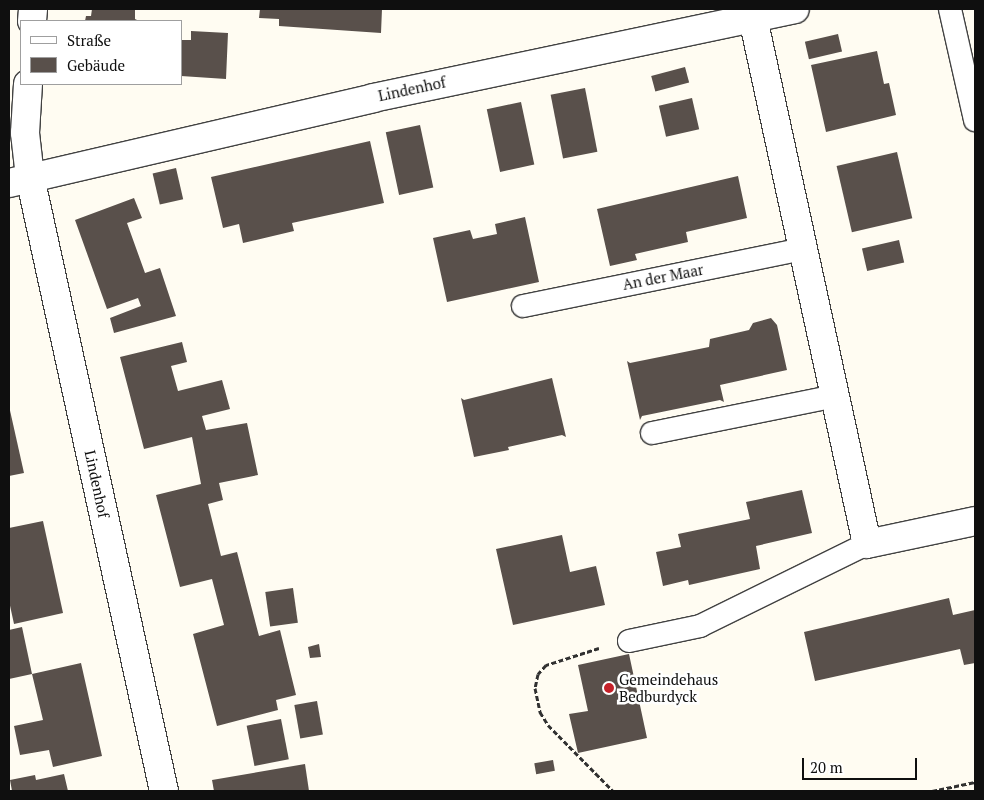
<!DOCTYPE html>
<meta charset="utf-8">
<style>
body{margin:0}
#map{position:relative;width:984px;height:800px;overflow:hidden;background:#fffcf2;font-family:"PT Serif",serif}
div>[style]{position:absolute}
.building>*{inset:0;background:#59504b;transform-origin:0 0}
.path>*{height:3px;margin-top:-1.5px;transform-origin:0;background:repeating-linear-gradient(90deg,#313131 0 5px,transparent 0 7.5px)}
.roads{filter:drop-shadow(1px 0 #424242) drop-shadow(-1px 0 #424242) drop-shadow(0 1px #424242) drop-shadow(0 -1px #424242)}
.service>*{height:22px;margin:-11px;padding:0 11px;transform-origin:11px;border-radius:11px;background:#fff}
.minor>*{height:28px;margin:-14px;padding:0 14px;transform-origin:14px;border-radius:14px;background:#fff}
.dots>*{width:14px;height:14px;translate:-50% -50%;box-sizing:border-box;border:2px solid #fff;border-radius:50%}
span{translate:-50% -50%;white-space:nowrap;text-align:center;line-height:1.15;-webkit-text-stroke:5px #fff;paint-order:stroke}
.street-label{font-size:15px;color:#0f0f0f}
.poi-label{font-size:15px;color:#0f0f0f}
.left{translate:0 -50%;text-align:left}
.frame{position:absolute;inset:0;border:10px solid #0f0f0f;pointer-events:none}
.legend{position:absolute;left:20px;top:20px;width:162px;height:65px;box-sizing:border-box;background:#fff;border:1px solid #9f9f9f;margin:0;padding:6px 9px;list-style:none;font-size:15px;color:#0f0f0f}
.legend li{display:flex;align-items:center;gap:10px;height:25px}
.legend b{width:25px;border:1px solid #9f9f9f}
.scale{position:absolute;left:802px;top:758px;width:115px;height:22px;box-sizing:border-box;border:2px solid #0f0f0f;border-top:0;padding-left:6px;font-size:15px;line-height:18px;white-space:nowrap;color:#0f0f0f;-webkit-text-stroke:4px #fff;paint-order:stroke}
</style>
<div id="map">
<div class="building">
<div style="clip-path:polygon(92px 9px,135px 9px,135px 19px,139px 21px,85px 21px,86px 16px,91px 16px)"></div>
<div style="clip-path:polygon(260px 9px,382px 9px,381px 33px,279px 26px,279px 19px,259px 18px)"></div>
<div style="clip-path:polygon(191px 31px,228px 33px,226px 79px,181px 76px,181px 40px,191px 40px)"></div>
<div style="left:838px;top:34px;width:18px;height:34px;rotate:77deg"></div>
<div style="clip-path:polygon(877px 51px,884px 84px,889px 83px,896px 115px,826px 132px,811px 65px)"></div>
<div style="left:685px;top:67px;width:16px;height:35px;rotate:75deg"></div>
<div style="left:585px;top:88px;width:65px;height:35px;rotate:79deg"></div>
<div style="left:692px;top:98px;width:32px;height:34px;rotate:77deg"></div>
<div style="left:521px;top:102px;width:64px;height:35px;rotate:78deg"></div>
<div style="left:420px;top:125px;width:64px;height:35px;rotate:78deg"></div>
<div style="clip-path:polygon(370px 141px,384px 203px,292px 223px,294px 231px,243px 243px,239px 224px,223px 228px,211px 177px)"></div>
<div style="left:897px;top:152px;width:68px;height:62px;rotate:77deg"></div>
<div style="left:176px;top:168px;width:32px;height:24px;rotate:77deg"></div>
<div style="clip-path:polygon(738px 176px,747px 218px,686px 232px,688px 242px,635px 254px,637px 260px,610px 266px,597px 209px)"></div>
<div style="clip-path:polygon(134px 198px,142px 218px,127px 223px,145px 273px,160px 268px,176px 316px,114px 333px,110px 318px,141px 306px,138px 298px,107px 309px,75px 220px)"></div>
<div style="clip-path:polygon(525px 217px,539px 282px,447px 302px,433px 238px,470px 230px,473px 239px,497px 234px,495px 224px)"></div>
<div style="left:899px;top:240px;width:23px;height:38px;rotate:77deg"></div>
<div style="clip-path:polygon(771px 318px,777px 325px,787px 370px,720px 385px,724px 402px,720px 400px,642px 416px,640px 420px,627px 361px,630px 363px,709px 347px,710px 339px,749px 330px,753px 323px)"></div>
<div style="clip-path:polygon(182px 342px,187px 362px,171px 366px,178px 391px,222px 380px,230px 409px,202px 416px,206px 430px,247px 423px,258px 475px,219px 483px,223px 500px,208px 504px,221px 556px,237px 552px,259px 636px,280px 630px,296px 695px,276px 700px,278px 710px,217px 726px,193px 634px,224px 625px,212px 579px,180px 587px,156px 495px,201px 484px,192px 437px,144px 449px,120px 357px)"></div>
<div style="clip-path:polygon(552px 378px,566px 437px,562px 435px,508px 447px,509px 450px,474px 457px,461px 398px,464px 400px)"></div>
<div style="clip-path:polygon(9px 406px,24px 473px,9px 476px)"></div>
<div style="clip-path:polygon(802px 490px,812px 533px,756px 546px,760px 569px,689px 585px,688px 580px,663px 586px,656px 552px,681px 547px,678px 534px,750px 519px,746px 502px)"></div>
<div style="clip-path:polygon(43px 521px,63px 613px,14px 624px,9px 601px,9px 528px)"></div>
<div style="clip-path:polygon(562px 535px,570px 572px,596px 566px,605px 605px,513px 625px,496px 549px)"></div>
<div style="left:293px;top:588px;width:35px;height:28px;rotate:82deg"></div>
<div style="clip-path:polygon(949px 598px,953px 615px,975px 610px,975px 663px,964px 665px,960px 649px,815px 681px,804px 632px)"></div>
<div style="clip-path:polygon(22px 627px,32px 674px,9px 679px,9px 630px)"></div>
<div style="clip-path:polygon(319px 644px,321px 657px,310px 658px,308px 647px)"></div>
<div style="clip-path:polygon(629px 654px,647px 738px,578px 753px,569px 714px,588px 711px,578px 665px)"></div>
<div style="clip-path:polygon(81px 663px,102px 756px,53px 767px,49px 750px,20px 755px,14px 726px,43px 720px,32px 674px)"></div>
<div style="left:317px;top:701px;width:34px;height:23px;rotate:80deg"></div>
<div style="left:281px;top:719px;width:41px;height:35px;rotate:79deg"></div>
<div style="left:553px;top:760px;width:11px;height:19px;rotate:80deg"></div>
<div style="clip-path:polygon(305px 764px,309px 791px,214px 791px,212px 780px)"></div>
<div style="clip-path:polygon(64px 774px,68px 791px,12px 791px,10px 780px,35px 775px,36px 780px)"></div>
</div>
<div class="path">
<div style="left:599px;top:648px;width:56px;rotate:162.2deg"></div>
<div style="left:546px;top:665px;width:12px;rotate:132deg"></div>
<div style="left:538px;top:674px;width:14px;rotate:102deg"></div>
<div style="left:535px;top:688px;width:25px;rotate:78deg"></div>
<div style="left:540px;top:712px;width:15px;rotate:58deg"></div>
<div style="left:548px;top:725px;width:93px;rotate:45.4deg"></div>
<div style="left:932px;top:791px;width:44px;rotate:-11.8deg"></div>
</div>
<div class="roads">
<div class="service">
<div style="left:950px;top:9px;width:114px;rotate:77.3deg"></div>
<div style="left:523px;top:306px;width:286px;rotate:-11.5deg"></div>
<div style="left:652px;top:433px;width:187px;rotate:-11.4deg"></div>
<div style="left:629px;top:641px;width:73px;rotate:-11.9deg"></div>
<div style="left:700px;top:626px;width:186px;rotate:-26.2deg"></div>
</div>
<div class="minor">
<div style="left:753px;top:18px;width:538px;rotate:77.77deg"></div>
<div style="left:867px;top:544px;width:110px;rotate:-12deg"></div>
<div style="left:32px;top:21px;width:12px;rotate:-85deg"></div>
<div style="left:28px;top:84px;width:49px;rotate:93.5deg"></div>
<div style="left:25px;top:133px;width:44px;rotate:83.5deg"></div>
<div style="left:30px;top:177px;width:628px;rotate:77.69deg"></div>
<div style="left:9px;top:183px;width:374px;rotate:-13.1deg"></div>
<div style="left:373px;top:98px;width:431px;rotate:-11.9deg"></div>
</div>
</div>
<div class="dots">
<div style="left:609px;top:688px;background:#c52129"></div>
</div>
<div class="street-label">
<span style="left:412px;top:89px;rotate:-12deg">Lindenhof</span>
<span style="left:663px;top:277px;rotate:-11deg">An der Maar</span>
<span style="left:97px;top:484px;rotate:78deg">Lindenhof</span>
</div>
<div class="poi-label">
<span class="left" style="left:619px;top:688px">Gemeindehaus<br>Bedburdyck</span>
</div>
<div class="frame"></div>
<ul class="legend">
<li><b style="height:6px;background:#fff"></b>Straße</li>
<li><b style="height:14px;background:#59504b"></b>Gebäude</li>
</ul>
<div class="scale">20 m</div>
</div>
